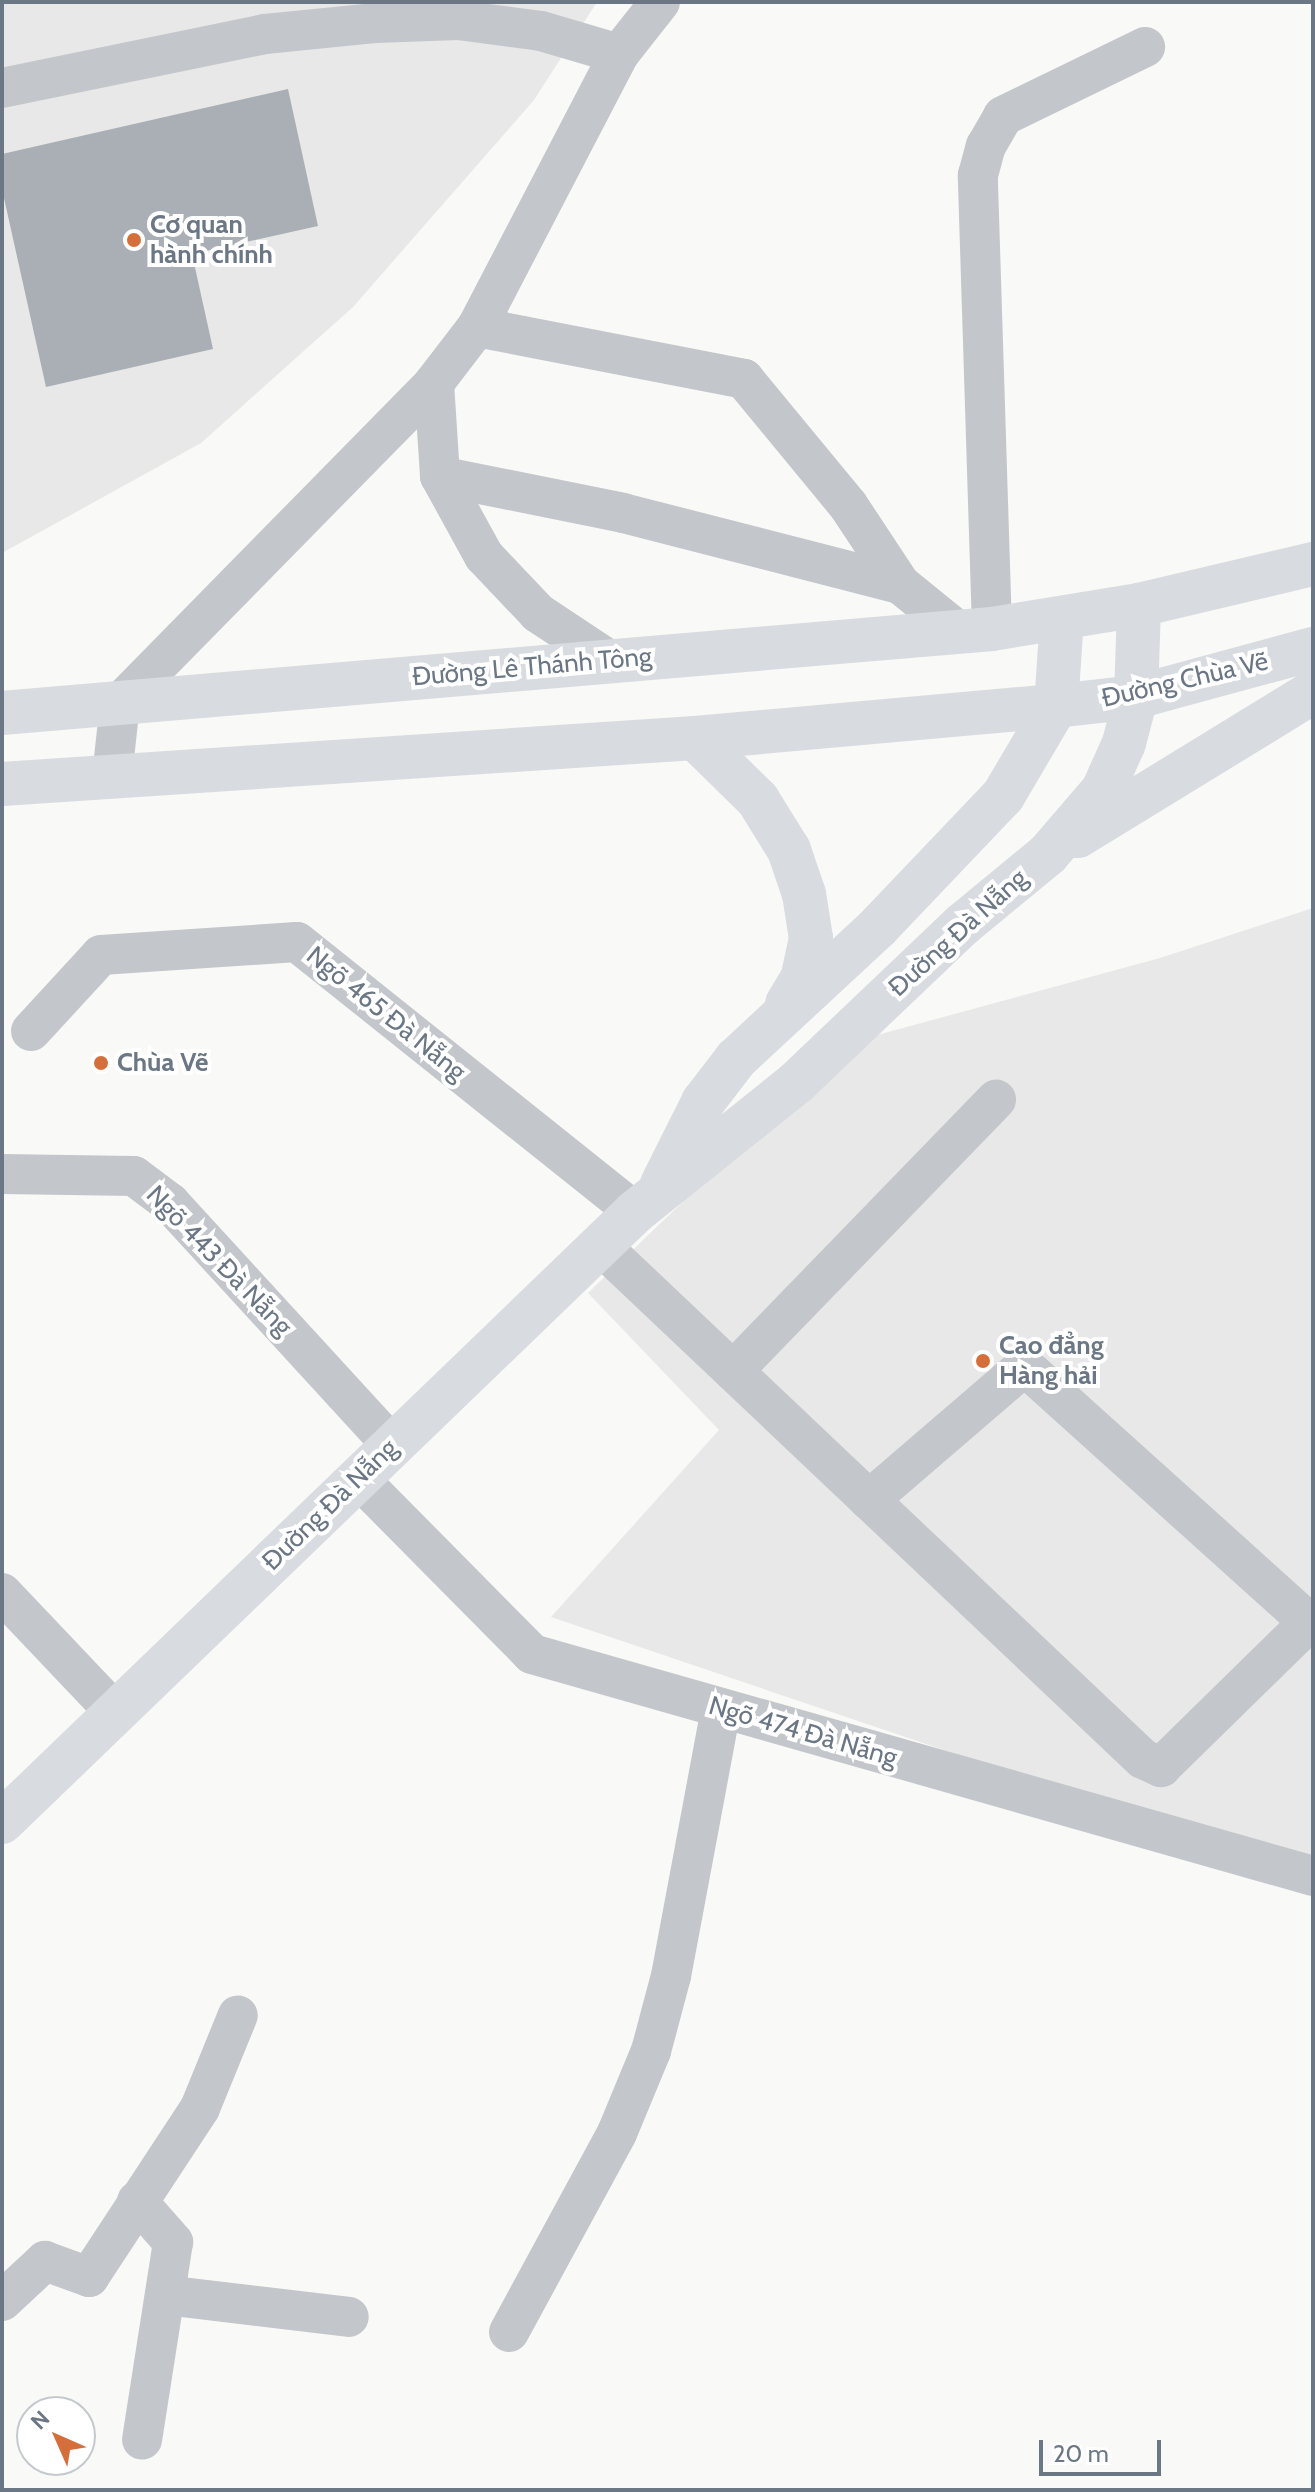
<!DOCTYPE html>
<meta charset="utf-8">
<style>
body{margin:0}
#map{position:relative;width:1315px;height:2492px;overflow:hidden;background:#f9f9f7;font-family:Cabin,sans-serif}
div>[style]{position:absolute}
.built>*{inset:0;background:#e7e8e7}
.building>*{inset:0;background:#a9afb5}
.minor>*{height:40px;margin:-20px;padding:0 20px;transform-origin:20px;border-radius:20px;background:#c3c6ca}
.major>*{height:44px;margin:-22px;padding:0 22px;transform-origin:22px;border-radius:22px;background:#d8dbdf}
.dots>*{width:22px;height:22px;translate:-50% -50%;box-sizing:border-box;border:4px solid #fff;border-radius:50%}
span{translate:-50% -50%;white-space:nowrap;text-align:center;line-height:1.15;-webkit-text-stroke:8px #fff;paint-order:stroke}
.poi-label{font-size:26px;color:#6b7785;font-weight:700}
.left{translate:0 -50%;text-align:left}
.street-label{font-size:26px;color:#6b7785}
.frame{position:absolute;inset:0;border:4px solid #6b7785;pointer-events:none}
.north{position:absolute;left:16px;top:2396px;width:80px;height:80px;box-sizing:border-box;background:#fff;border:2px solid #c4c9ce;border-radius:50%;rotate:315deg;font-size:22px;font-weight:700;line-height:32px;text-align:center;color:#6b7785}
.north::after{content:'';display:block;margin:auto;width:28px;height:36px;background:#d46f3c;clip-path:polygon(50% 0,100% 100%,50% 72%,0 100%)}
.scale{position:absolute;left:1039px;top:2440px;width:122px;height:36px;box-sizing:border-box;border:4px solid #6b7785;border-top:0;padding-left:10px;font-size:24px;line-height:28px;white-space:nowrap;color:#6b7785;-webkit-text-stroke:6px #fff;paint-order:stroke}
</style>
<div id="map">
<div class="built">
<div style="clip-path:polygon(2px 2px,597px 2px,534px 100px,353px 307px,201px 443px,2px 553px)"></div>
<div style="clip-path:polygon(1313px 908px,1313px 1856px,1148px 1819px,551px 1617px,719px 1430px,588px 1293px,848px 1043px,1160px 958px)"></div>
</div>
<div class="building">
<div style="clip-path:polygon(288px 89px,318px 226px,192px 254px,213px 349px,46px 387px,2px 189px,2px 154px)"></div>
</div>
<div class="minor">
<div style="left:2px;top:88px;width:268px;rotate:-11.6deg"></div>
<div style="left:265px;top:34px;width:112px;rotate:-5.7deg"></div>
<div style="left:376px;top:23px;width:82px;rotate:-2.1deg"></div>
<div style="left:458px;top:20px;width:84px;rotate:7.5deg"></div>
<div style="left:541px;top:31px;width:81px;rotate:16.4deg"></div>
<div style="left:477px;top:327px;width:272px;rotate:11deg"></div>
<div style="left:744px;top:379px;width:163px;rotate:50.5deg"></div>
<div style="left:848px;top:505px;width:95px;rotate:56.6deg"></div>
<div style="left:900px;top:584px;width:75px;rotate:39deg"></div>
<div style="left:434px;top:383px;width:93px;rotate:86.3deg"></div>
<div style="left:440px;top:476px;width:91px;rotate:61.2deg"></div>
<div style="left:484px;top:556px;width:79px;rotate:46.5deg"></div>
<div style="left:538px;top:613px;width:85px;rotate:33.5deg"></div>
<div style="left:440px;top:476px;width:187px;rotate:11.4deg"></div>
<div style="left:623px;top:513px;width:286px;rotate:14.4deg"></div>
<div style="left:992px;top:629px;width:454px;rotate:-91.8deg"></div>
<div style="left:978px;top:175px;width:30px;rotate:-75deg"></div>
<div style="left:986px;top:146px;width:34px;rotate:-60deg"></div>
<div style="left:1003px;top:116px;width:158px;rotate:-25.9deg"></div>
<div style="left:112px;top:776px;width:73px;rotate:-83.7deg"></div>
<div style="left:120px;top:703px;width:448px;rotate:-45.5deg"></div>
<div style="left:434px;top:383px;width:71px;rotate:-52.5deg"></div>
<div style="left:477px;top:327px;width:308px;rotate:-62.5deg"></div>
<div style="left:619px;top:54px;width:66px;rotate:-51.7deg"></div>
<div style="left:31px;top:1031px;width:103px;rotate:-47.4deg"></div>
<div style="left:101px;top:955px;width:196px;rotate:-3.8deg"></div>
<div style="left:297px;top:942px;width:433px;rotate:38.6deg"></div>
<div style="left:2px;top:1174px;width:132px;rotate:0.9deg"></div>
<div style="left:134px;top:1176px;width:45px;rotate:36.9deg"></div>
<div style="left:170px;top:1203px;width:328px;rotate:47.5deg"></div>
<div style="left:601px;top:1246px;width:746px;rotate:43.43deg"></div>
<div style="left:1143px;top:1759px;width:20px;rotate:24deg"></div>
<div style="left:1161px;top:1767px;width:206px;rotate:-44.4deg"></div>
<div style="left:733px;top:1371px;width:378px;rotate:-45.9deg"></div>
<div style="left:358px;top:1478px;width:247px;rotate:45.3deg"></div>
<div style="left:532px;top:1654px;width:812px;rotate:15.87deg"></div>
<div style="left:869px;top:1500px;width:198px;rotate:-40.7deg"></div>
<div style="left:1019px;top:1371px;width:13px;rotate:9deg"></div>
<div style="left:1032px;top:1373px;width:378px;rotate:42deg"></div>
<div style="left:2px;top:1593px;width:164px;rotate:46.5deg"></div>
<div style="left:137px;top:2201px;width:55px;rotate:48.7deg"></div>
<div style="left:173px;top:2242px;width:200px;rotate:98.9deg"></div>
<div style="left:165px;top:2295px;width:185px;rotate:6.8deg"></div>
<div style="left:2px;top:2301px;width:59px;rotate:-42.9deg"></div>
<div style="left:45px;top:2261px;width:47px;rotate:20deg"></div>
<div style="left:89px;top:2277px;width:202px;rotate:-56.7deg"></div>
<div style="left:200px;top:2108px;width:100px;rotate:-67.8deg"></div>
<div style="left:509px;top:2332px;width:226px;rotate:-61.5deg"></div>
<div style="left:617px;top:2133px;width:89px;rotate:-67.5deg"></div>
<div style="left:651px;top:2051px;width:78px;rotate:-75.1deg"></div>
<div style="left:671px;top:1976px;width:272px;rotate:-79.4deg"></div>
</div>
<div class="major">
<div style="left:2px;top:713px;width:994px;rotate:-4.85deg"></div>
<div style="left:992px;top:629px;width:149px;rotate:-9.3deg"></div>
<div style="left:1139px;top:605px;width:179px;rotate:-13.3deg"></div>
<div style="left:695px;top:738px;width:88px;rotate:44.5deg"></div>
<div style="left:758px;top:800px;width:59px;rotate:58.2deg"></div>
<div style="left:789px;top:850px;width:46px;rotate:71.2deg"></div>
<div style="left:804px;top:894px;width:45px;rotate:81deg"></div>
<div style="left:811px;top:938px;width:40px;rotate:102deg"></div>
<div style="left:803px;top:977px;width:31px;rotate:121deg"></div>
<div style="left:2px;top:784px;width:695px;rotate:-3.8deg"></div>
<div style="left:695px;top:738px;width:362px;rotate:-5.1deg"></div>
<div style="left:1056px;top:706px;width:81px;rotate:-6.4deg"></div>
<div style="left:1136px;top:697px;width:183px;rotate:-15.2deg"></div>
<div style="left:1078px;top:836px;width:276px;rotate:-31.5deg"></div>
<div style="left:662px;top:1184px;width:92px;rotate:-63.4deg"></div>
<div style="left:703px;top:1102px;width:54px;rotate:-52.5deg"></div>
<div style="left:736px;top:1059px;width:195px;rotate:-42.9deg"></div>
<div style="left:879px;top:926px;width:180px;rotate:-46.4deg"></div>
<div style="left:1003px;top:796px;width:104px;rotate:-59.5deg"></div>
<div style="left:1056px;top:706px;width:87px;rotate:-86.1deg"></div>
<div style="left:2px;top:1822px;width:879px;rotate:-43.94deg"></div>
<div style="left:635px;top:1212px;width:206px;rotate:-38.7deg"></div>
<div style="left:796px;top:1083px;width:229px;rotate:-43.6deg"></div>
<div style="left:962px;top:925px;width:112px;rotate:-39.5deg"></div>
<div style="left:1048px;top:854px;width:84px;rotate:-49.3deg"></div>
<div style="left:1103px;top:790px;width:51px;rotate:-65.9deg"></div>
<div style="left:1124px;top:743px;width:48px;rotate:-75.4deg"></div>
<div style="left:1136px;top:697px;width:92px;rotate:-88.1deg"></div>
</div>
<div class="dots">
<div style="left:134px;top:240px;background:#d46f3c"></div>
<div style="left:101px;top:1063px;background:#d46f3c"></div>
<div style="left:983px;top:1361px;background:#d46f3c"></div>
</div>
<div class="poi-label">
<span class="left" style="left:150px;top:240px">Cơ quan<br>hành chính</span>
<span class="left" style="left:117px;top:1063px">Chùa Vẽ</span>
<span class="left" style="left:999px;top:1361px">Cao đẳng<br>Hàng hải</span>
</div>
<div class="street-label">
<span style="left:532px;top:667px;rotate:-5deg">Đường Lê Thánh Tông</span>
<span style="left:1185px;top:680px;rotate:-13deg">Đường Chùa Vẽ</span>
<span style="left:958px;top:933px;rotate:-42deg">Đường Đà Nẵng</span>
<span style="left:386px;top:1014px;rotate:39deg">Ngõ 465 Đà Nẵng</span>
<span style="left:219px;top:1261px;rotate:46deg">Ngõ 443 Đà Nẵng</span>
<span style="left:330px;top:1505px;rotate:-44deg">Đường Đà Nẵng</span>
<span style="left:803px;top:1732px;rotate:16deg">Ngõ 474 Đà Nẵng</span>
</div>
<div class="frame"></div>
<div class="north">N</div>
<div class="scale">20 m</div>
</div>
